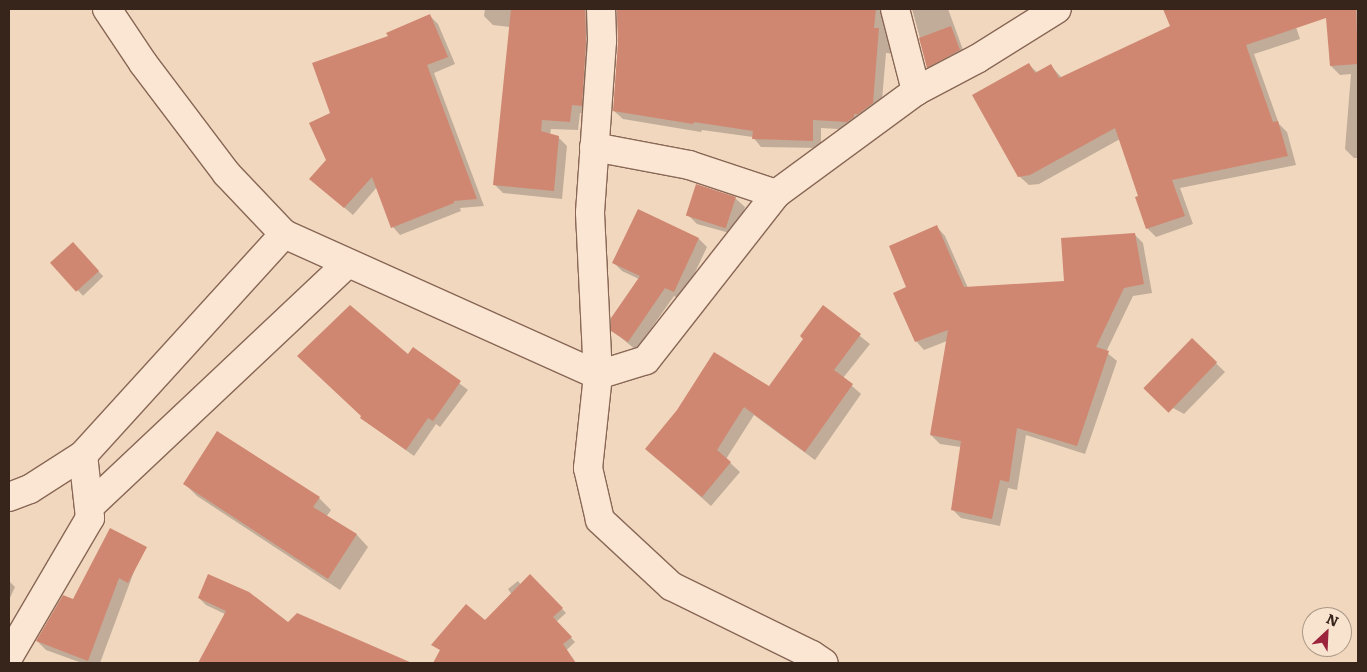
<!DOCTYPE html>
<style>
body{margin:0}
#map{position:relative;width:1367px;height:672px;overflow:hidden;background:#f0d7be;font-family:Literata,serif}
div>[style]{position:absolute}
.shadow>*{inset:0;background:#0003;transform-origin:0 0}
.building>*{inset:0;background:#d08772;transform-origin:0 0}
.roads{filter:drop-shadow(1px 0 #896756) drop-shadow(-1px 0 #896756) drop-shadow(0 1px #896756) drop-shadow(0 -1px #896756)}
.minor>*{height:28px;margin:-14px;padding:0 14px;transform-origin:14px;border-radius:14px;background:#fae6d2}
span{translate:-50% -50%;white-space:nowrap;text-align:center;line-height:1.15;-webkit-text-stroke:5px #f7e3ce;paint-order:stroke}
.frame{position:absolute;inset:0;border:10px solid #37241b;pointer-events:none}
.north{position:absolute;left:1302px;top:607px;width:50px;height:50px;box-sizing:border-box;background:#f7e3ce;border:1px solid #aa9786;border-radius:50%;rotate:25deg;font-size:14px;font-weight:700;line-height:20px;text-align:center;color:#37241b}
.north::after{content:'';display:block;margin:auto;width:18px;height:22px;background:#9b233b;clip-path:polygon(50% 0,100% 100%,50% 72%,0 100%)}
</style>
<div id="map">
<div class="shadow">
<div style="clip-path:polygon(485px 9px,597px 9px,590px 114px,580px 113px,578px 130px,551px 129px,550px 135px,558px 137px,567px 146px,562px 199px,503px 193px,495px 185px,510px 27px,493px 25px,484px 16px)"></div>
<div style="clip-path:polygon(616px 9px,887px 9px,896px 54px,886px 53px,881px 112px,856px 130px,821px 128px,821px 148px,761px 147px,753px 137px,702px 130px,701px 132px,623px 119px,614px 111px,619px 42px)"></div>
<div style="clip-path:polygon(912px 9px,948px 9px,966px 58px,935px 74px,928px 67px)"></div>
<div style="clip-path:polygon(1164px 9px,1290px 9px,1300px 39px,1254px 54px,1279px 124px,1287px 132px,1296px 165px,1180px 188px,1193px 224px,1156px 237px,1147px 228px,1140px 197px,1120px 139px,1039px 184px,1029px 185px,1019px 176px,1029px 65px,1038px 73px,1051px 66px,1062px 78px,1172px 27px)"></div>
<div style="clip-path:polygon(1327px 9px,1358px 9px,1358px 158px,1354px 158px,1345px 149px,1351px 74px,1340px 75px,1331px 66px)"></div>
<div style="clip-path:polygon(430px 16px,438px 24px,455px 64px,434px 73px,484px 206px,460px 208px,461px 211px,400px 235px,393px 227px,377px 187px,353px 215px,319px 186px,328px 160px,331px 114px,390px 37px)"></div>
<div style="clip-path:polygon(735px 198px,745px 207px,737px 235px,697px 224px,688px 215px)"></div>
<div style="clip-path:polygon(639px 211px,699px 239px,707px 247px,682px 300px,674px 296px,636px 350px,613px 331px,639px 279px,622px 271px,614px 263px)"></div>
<div style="clip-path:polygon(937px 227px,945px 236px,968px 288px,1065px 282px,1134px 234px,1143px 243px,1152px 293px,1133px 296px,1106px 352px,1117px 361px,1085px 454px,1026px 435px,1017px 490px,1008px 488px,1000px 526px,961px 518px,952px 509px,961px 447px,940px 444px,931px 435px,947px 341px,924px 350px,916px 341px,908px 288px)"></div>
<div style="left:72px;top:244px;width:45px;height:28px;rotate:46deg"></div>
<div style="clip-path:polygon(823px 307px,870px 344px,843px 378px,861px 394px,815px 460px,754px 415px,726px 459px,740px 472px,711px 506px,647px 449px,769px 388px,805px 339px)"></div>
<div style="clip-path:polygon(1192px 340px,1225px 372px,1184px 414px,1153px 397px,1144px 388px)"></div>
<div style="clip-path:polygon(414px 349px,468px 390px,440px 427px,436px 424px,414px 456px,361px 418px)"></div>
<div style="clip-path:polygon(185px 484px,319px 498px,331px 510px,326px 517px,357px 535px,368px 547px,340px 590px,197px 496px)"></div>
<div style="clip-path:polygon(142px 550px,100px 663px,82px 663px,46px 650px,37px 641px,73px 601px)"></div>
<div style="clip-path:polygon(530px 576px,566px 613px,556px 622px,575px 642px,556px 660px,508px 589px,518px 581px,521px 585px)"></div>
<div style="clip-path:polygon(9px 581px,15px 587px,9px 600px)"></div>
<div style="clip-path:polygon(199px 598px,289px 623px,297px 615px,409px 663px,306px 663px,291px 645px,277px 663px,269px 663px,264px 659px,262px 663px,199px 663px,225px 614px,206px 605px)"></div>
</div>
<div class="building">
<div style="clip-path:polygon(511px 9px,585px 9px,586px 41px,582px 106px,572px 105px,570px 122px,542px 120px,541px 131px,559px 136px,554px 191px,493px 185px)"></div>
<div style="clip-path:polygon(617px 9px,876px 9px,874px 28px,879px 28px,873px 103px,858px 114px,854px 114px,854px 117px,847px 122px,813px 120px,813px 141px,752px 139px,753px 131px,694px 122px,693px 124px,613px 111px,618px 42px)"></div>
<div style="clip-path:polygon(1163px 9px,1356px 9px,1358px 64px,1330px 66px,1326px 18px,1246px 45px,1273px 122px,1278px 121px,1288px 156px,1172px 180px,1185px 216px,1146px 229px,1135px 197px,1138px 196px,1115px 128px,1030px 175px,1018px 177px,972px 95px,1029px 63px,1035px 73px,1051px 64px,1059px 78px,1170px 26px)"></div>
<div style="clip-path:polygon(430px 14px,448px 57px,427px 65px,477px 199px,454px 201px,454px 203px,391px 228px,372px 177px,344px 208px,309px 179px,326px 160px,309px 123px,330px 113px,312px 63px,388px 36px,386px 33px)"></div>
<div style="clip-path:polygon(951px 26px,960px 50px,927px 68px,919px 38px)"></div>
<div style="left:696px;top:184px;width:42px;height:33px;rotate:18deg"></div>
<div style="clip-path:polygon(638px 209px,699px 238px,674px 292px,665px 288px,628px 342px,611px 331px,611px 318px,640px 276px,612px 263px)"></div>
<div style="clip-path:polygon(937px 225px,964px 287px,1064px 281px,1061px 238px,1135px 233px,1144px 284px,1124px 288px,1096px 347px,1109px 351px,1077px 446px,1017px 428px,1009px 482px,1000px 480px,992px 519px,951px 510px,961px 441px,930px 435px,948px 330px,915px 342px,893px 293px,906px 287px,889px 246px)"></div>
<div style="left:73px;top:242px;width:39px;height:31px;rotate:48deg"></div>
<div style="clip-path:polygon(350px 305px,408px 354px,413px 347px,461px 381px,433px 421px,428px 418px,406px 450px,360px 418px,361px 416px,297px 356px)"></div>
<div style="clip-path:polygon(823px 305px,861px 334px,834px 370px,853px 384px,805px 452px,744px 407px,717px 450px,731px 462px,702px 497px,645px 449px,677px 410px,714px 352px,769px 386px,803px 339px,800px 336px)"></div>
<div style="left:1192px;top:338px;width:35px;height:70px;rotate:44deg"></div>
<div style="clip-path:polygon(217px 431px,320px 497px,313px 507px,357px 534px,328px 579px,183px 484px)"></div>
<div style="clip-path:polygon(110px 528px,147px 547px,128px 583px,119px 578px,88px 661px,36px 641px,63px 595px,73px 599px)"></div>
<div style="clip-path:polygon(208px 574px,249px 592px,288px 622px,297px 613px,412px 663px,198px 663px,226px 611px,198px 598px)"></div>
<div style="clip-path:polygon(530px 574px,563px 608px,553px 617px,572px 637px,563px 644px,576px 663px,433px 663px,440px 650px,431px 645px,466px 604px,485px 620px)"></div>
</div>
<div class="roads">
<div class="minor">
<div style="left:107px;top:9px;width:65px;rotate:56.3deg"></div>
<div style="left:143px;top:63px;width:139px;rotate:52.9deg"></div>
<div style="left:227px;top:174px;width:83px;rotate:46.5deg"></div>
<div style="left:284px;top:234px;width:344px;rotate:24.2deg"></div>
<div style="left:598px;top:375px;width:50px;rotate:-17.4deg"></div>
<div style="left:646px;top:360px;width:211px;rotate:-51.9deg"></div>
<div style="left:776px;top:194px;width:174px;rotate:-36.3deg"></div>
<div style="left:916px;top:91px;width:69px;rotate:-27.7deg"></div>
<div style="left:977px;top:59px;width:94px;rotate:-32deg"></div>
<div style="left:601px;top:9px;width:32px;rotate:88deg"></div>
<div style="left:602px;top:41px;width:172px;rotate:94deg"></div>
<div style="left:590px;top:213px;width:162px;rotate:87.2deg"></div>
<div style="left:598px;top:375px;width:94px;rotate:96.1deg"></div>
<div style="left:588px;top:468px;width:53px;rotate:77deg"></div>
<div style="left:600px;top:520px;width:97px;rotate:42.9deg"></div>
<div style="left:671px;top:586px;width:157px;rotate:26.1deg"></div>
<div style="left:812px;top:655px;width:14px;rotate:34deg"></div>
<div style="left:895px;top:9px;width:85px;rotate:75.6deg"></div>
<div style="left:594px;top:147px;width:97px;rotate:10.7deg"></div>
<div style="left:689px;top:165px;width:92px;rotate:18.4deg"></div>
<div style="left:9px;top:497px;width:22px;rotate:-21deg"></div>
<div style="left:30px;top:489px;width:63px;rotate:-32.7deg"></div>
<div style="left:83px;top:455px;width:299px;rotate:-47.7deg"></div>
<div style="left:90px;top:506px;width:354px;rotate:-43.3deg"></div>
<div style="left:9px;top:656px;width:160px;rotate:-59.6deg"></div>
<div style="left:90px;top:518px;width:63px;rotate:-96.3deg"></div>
</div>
</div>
<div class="frame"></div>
<div class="north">N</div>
</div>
